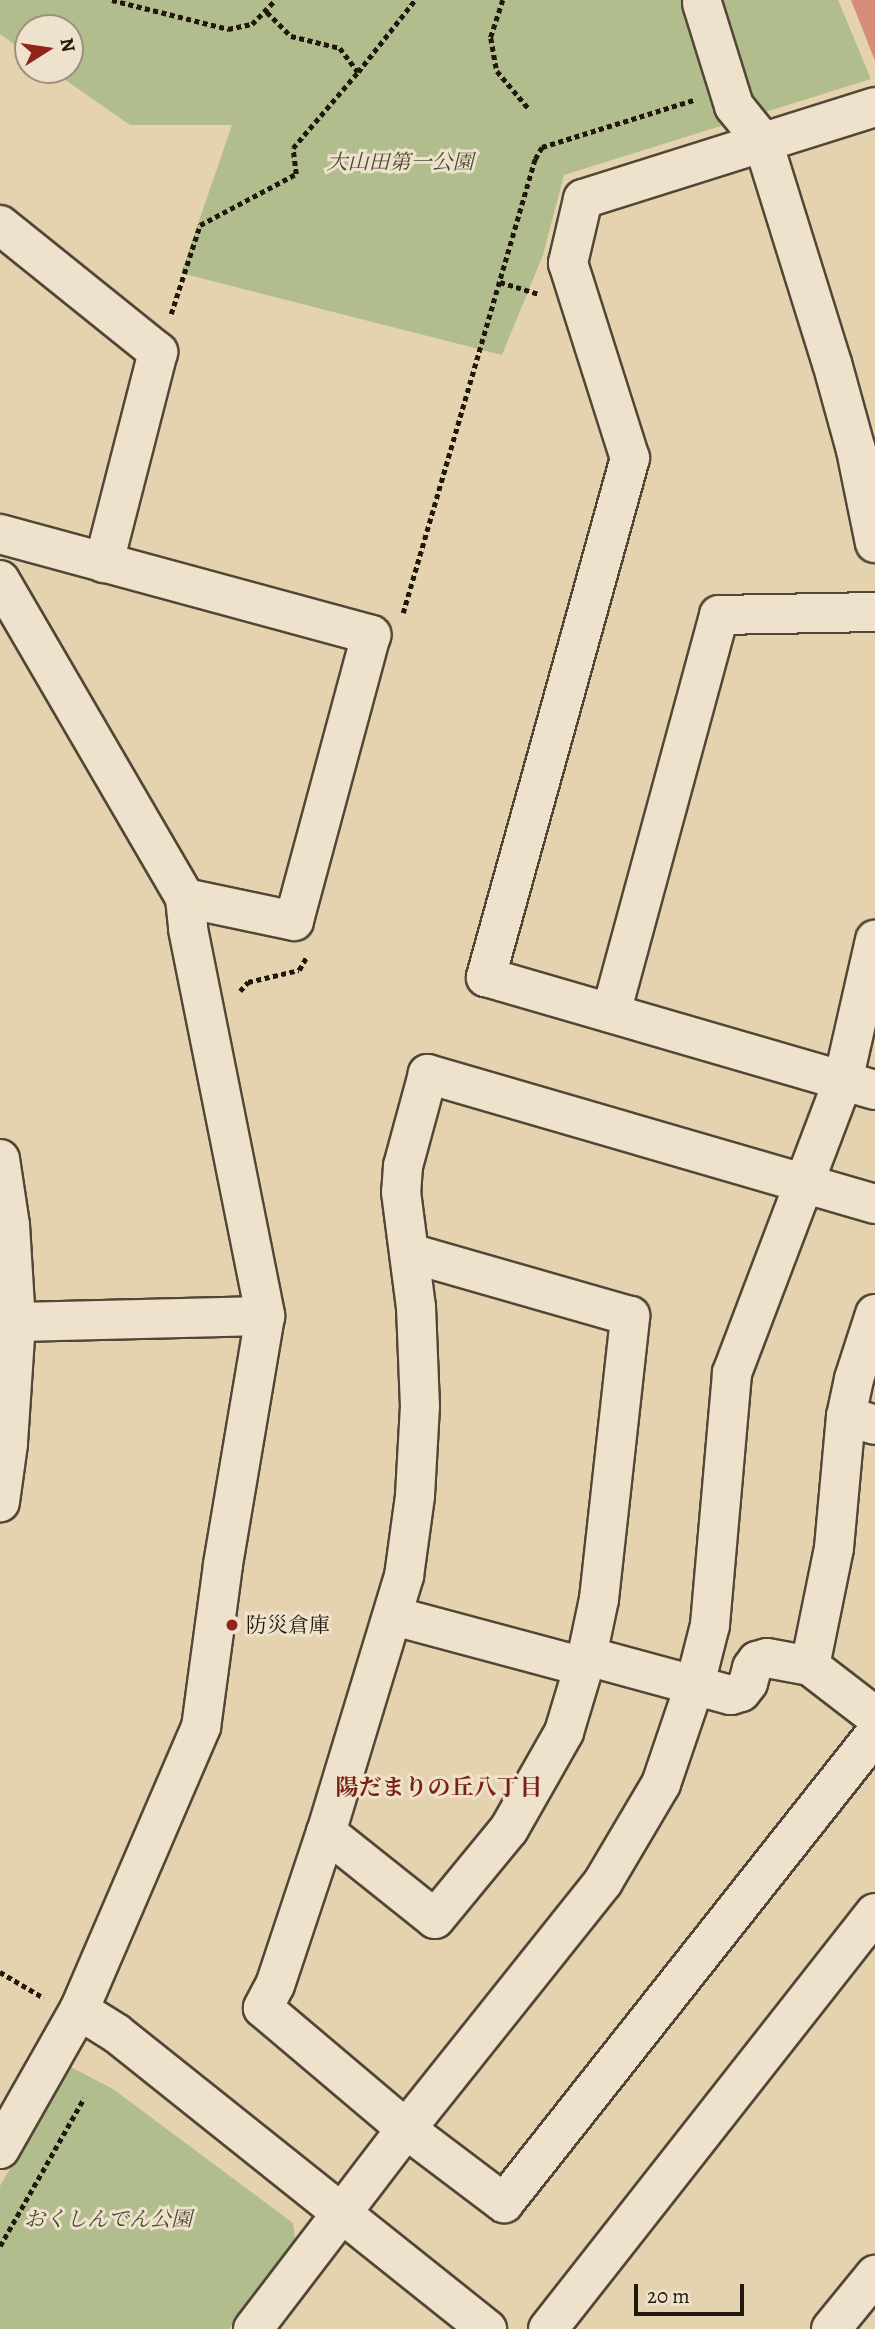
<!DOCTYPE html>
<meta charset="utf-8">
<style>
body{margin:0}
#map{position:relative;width:875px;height:2329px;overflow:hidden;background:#e5d3b0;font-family:Alegreya,"Noto Serif JP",serif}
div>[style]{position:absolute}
.green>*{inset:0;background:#b2bd8d}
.building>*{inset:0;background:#d58d77}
.path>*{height:4.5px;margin-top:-2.25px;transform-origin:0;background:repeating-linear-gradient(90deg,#21180d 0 5px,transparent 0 8.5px)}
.roads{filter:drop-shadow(2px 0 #524736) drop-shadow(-2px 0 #524736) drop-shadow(0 2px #524736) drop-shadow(0 -2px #524736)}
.minor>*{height:38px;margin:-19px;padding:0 19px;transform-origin:19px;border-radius:19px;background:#eee2cc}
.dots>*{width:19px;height:19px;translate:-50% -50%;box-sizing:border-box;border:4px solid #eee2cc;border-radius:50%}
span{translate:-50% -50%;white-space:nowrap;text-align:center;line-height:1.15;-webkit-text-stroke:6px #eee2cc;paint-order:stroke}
.park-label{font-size:21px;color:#4c4a33;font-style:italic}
.poi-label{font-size:21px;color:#21180d}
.left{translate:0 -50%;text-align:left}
.neighbourhood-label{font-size:23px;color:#7a1f14;font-weight:700}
.north{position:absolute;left:14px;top:14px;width:70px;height:70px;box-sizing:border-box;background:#eee2cc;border:2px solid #9c9180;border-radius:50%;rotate:78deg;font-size:19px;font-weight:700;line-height:28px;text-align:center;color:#21180d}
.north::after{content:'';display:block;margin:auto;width:24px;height:32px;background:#8f2418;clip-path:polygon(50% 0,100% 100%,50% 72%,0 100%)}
.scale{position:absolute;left:634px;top:2284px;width:110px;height:32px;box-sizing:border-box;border:4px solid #21180d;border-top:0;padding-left:9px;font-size:21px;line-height:24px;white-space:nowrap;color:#21180d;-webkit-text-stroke:5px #eee2cc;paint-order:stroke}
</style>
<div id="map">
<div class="green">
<div style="clip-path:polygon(0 0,838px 0,871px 79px,564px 175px,543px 255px,502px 355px,181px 273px,232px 125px,130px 125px,51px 70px,70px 70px,70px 28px,28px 28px,28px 54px,0 34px)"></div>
<div style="clip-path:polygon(69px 2066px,113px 2089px,293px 2223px,296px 2246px,229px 2329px,0 2329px,0 2186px)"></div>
</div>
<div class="building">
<div style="clip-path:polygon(851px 0,875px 0,875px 61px)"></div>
</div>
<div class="path">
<div style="left:112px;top:0;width:120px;rotate:14deg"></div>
<div style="left:228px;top:29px;width:25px;rotate:-12deg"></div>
<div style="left:252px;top:24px;width:33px;rotate:-46deg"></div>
<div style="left:503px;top:0;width:40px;rotate:108deg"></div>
<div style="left:491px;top:38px;width:34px;rotate:80deg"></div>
<div style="left:497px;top:71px;width:50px;rotate:49.9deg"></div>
<div style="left:267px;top:12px;width:34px;rotate:45deg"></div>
<div style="left:291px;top:36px;width:50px;rotate:13.8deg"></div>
<div style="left:340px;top:48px;width:30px;rotate:53deg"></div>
<div style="left:358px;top:72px;width:92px;rotate:-51.6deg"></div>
<div style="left:500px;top:282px;width:41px;rotate:17.1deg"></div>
<div style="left:171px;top:314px;width:94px;rotate:-72deg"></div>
<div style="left:200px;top:225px;width:109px;rotate:-28deg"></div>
<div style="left:296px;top:174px;width:26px;rotate:-97deg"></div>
<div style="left:293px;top:148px;width:100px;rotate:-49.5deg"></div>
<div style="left:403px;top:613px;width:473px;rotate:-73.8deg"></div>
<div style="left:535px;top:159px;width:14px;rotate:-60deg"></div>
<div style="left:542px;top:147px;width:159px;rotate:-17.2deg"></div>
<div style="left:240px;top:991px;width:12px;rotate:-48deg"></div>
<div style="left:248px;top:982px;width:52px;rotate:-13.2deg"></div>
<div style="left:299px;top:970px;width:14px;rotate:-60deg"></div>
<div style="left:0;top:1972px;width:51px;rotate:30.6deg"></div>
<div style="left:0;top:2246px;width:170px;rotate:-60.4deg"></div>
</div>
<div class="roads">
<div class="minor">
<div style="left:702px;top:3px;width:108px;rotate:72.7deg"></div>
<div style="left:734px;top:106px;width:46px;rotate:51.1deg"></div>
<div style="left:763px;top:142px;width:232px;rotate:72.7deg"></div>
<div style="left:832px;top:363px;width:90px;rotate:74.6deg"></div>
<div style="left:856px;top:450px;width:95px;rotate:78.5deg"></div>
<div style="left:875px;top:107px;width:306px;rotate:162.5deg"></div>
<div style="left:583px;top:199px;width:66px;rotate:103.2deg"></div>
<div style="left:568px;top:263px;width:205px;rotate:72.4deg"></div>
<div style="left:630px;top:458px;width:539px;rotate:105.51deg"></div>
<div style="left:486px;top:977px;width:405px;rotate:16.2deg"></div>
<div style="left:0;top:225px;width:203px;rotate:38.8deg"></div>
<div style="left:158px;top:352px;width:218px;rotate:104.4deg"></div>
<div style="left:0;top:534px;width:385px;rotate:15.2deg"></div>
<div style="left:371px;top:635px;width:296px;rotate:105.1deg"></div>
<div style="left:294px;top:921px;width:111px;rotate:-168.1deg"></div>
<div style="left:0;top:580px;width:368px;rotate:59.8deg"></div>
<div style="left:185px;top:898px;width:31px;rotate:84deg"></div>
<div style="left:188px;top:929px;width:395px;rotate:78.7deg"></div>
<div style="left:265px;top:1316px;width:253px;rotate:99.6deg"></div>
<div style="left:223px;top:1565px;width:163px;rotate:97.7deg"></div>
<div style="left:201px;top:1727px;width:308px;rotate:113.3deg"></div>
<div style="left:79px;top:2010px;width:160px;rotate:119.6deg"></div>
<div style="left:611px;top:1013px;width:412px;rotate:-74.8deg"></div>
<div style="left:719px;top:615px;width:156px;rotate:-1.1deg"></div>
<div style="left:0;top:1159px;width:67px;rotate:81.4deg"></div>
<div style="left:10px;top:1225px;width:97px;rotate:86.5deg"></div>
<div style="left:16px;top:1322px;width:122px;rotate:93.8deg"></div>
<div style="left:8px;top:1444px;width:59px;rotate:97.9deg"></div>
<div style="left:875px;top:1204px;width:466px;rotate:-163.8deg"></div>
<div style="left:428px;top:1074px;width:95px;rotate:105.2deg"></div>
<div style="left:403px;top:1166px;width:26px;rotate:94deg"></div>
<div style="left:401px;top:1192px;width:116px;rotate:82.6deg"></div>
<div style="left:416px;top:1307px;width:99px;rotate:87.7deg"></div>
<div style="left:420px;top:1406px;width:90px;rotate:93.2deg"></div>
<div style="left:415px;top:1496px;width:81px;rotate:97.8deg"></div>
<div style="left:404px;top:1576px;width:268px;rotate:106.9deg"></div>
<div style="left:326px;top:1832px;width:161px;rotate:108.4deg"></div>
<div style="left:275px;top:1985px;width:26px;rotate:118deg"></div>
<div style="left:263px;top:2008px;width:187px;rotate:40.2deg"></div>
<div style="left:406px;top:2129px;width:123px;rotate:37.1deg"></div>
<div style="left:504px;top:2203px;width:598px;rotate:-51.65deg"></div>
<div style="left:875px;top:1314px;width:68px;rotate:107.9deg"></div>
<div style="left:854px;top:1379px;width:38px;rotate:102deg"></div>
<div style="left:846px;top:1416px;width:30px;rotate:17deg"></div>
<div style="left:16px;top:1322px;width:249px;rotate:-1.4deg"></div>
<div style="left:846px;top:1416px;width:133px;rotate:95.2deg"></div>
<div style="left:834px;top:1548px;width:120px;rotate:101.5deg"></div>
<div style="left:810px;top:1666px;width:82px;rotate:37.6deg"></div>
<div style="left:394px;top:1616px;width:197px;rotate:15deg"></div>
<div style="left:587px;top:1656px;width:149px;rotate:15.2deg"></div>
<div style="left:731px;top:1695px;width:10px;rotate:-17deg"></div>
<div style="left:741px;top:1692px;width:11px;rotate:-52deg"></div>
<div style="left:748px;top:1683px;width:16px;rotate:-75deg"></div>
<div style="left:752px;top:1668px;width:9px;rotate:-54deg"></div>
<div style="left:757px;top:1661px;width:10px;rotate:-17deg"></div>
<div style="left:767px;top:1658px;width:44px;rotate:10.5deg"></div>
<div style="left:326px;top:1832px;width:139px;rotate:38.6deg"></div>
<div style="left:435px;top:1919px;width:117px;rotate:-50.6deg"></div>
<div style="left:509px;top:1829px;width:112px;rotate:-60.4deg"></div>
<div style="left:564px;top:1732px;width:79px;rotate:-73.2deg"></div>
<div style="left:587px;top:1656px;width:58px;rotate:-78.1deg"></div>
<div style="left:599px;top:1599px;width:285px;rotate:-83.7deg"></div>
<div style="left:630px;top:1316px;width:229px;rotate:-164deg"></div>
<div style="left:79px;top:2010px;width:44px;rotate:31.9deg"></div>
<div style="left:116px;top:2033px;width:475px;rotate:38.6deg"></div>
<div style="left:253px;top:2329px;width:252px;rotate:-52.6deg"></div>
<div style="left:406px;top:2129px;width:316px;rotate:-51.4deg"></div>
<div style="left:603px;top:1882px;width:114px;rotate:-59.4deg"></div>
<div style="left:661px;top:1784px;width:106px;rotate:-71.2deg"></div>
<div style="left:695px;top:1684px;width:61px;rotate:-75.7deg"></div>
<div style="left:710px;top:1625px;width:253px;rotate:-85deg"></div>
<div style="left:732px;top:1373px;width:312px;rotate:-69.2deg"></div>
<div style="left:843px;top:1081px;width:145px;rotate:-77.2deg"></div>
<div style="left:548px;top:2329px;width:529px;rotate:-51.83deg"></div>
<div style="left:831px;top:2329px;width:70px;rotate:-50.8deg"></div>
</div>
</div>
<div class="dots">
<div style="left:232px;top:1625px;background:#8f2418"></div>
</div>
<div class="park-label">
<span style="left:400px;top:162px">大山田第一公園</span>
<span style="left:108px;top:2219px">おくしんでん公園</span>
</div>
<div class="poi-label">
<span class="left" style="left:246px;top:1625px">防災倉庫</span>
</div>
<div class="neighbourhood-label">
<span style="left:439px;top:1788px">陽だまりの丘八丁目</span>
</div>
<div class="north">N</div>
<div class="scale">20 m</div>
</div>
